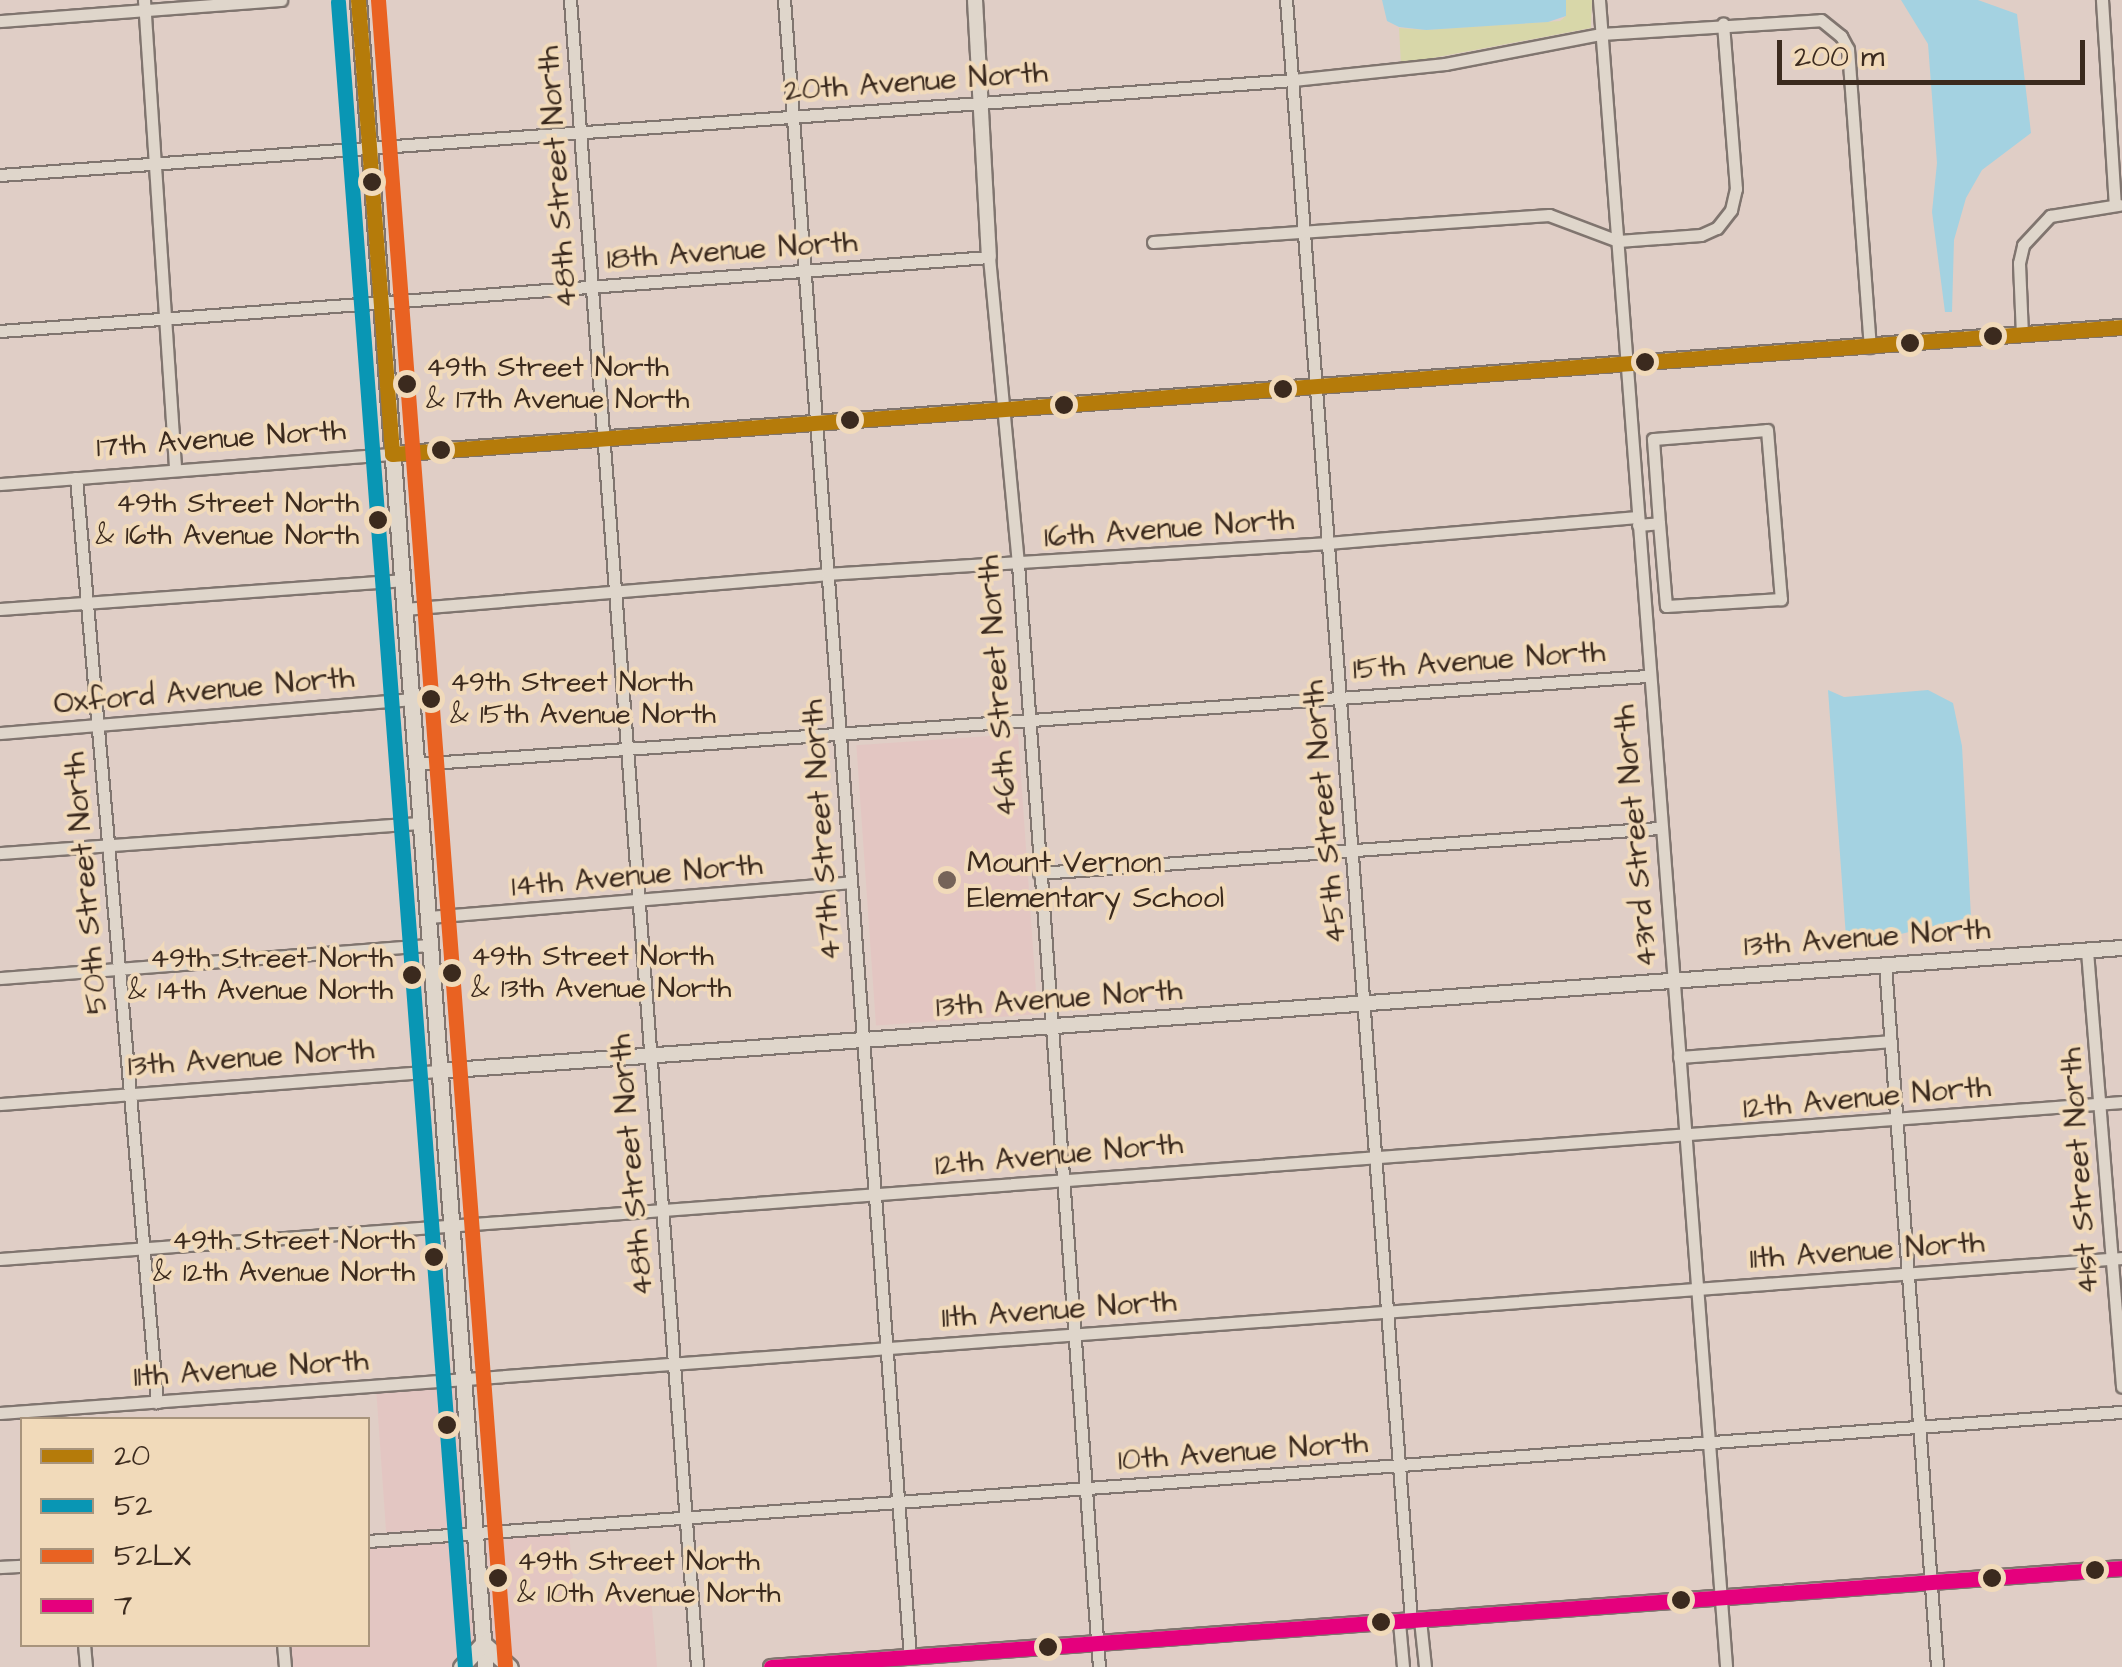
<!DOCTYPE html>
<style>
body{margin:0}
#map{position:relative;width:2122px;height:1667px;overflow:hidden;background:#e0cec6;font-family:"Architects Daughter",sans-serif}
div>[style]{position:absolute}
.built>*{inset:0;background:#e3c6c2;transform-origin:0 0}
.green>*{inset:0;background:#d8d7a9}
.water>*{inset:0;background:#a4d2e1}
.roads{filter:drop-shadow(2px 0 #80756f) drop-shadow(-2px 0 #80756f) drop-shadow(0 2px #80756f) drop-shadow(0 -2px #80756f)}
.minor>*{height:11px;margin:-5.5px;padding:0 5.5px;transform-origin:5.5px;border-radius:5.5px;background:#dfd6cb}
.tertiary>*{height:14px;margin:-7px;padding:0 7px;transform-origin:7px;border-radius:7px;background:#dfd6cb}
.secondary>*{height:15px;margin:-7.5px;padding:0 7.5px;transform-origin:7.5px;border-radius:7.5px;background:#dfd6cb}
.bus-1>*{height:15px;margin:-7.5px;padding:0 7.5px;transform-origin:7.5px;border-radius:7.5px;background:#b57b0a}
.bus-2>*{height:15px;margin:-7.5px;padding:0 7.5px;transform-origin:7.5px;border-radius:7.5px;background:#0996b4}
.bus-3>*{height:15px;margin:-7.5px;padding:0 7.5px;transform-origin:7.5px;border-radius:7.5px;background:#e96222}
.bus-4>*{height:15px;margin:-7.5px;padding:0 7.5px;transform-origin:7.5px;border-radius:7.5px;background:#e5007d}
.dots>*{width:28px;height:28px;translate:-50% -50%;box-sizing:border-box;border:5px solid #f1daba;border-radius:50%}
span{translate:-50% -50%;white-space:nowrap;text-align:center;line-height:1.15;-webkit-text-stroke:8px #f1daba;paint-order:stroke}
.bus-label{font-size:28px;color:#3b2a1e}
.left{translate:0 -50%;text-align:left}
.right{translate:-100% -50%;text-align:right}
.street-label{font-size:30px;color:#3b2a1e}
.poi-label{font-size:30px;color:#3b2a1e}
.legend{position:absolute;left:20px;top:1417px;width:350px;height:230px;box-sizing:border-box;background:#f1daba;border:2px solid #a8947c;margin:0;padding:12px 18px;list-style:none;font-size:30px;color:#3b2a1e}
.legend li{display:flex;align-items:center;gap:20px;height:50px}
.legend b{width:50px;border:2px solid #a8947c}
.scale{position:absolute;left:1777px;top:40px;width:308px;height:45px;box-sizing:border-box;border:5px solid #3b2a1e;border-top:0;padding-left:12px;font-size:30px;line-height:35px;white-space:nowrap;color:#3b2a1e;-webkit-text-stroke:8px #f1daba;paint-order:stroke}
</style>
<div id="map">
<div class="built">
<div style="left:1018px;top:734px;width:281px;height:162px;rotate:86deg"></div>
<div style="left:458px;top:1384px;width:143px;height:82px;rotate:86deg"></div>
<div style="clip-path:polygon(569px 1532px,575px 1603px,651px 1597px,657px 1667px,490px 1667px,480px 1538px)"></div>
<div style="clip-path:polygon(470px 1539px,479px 1667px,290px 1667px,289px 1645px,368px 1644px,368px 1546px)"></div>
</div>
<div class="green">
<div style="clip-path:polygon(1566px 0,1592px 0,1591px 28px,1401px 64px,1399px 28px,1426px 30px,1560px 21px,1566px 16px)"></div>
</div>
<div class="water">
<div style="clip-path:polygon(1382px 0,1566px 0,1566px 16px,1548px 22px,1426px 30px,1399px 27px,1387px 21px)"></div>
<div style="clip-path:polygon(1901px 0,1978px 0,2017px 14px,2031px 133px,1982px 170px,1966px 198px,1954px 240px,1952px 312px,1945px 312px,1932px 212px,1937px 163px,1928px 44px)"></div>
<div style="clip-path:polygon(1828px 690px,1844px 697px,1928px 690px,1953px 703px,1962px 746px,1971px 917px,1876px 940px,1846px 937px)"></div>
</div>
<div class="roads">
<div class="minor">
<div style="left:144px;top:0;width:471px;rotate:86.2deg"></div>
<div style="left:570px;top:0;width:1672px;rotate:85.64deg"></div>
<div style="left:784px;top:0;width:1661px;rotate:85.65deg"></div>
<div style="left:1286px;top:0;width:1626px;rotate:85.59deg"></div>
<div style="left:1599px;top:0;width:1672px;rotate:85.64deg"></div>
<div style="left:2102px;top:0;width:205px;rotate:86.4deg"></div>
<div style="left:0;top:21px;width:282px;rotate:-4.3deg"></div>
<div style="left:0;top:175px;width:1296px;rotate:-4.2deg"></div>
<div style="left:1293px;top:80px;width:153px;rotate:-6deg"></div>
<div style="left:1445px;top:64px;width:159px;rotate:-10.9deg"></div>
<div style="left:1601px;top:34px;width:220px;rotate:-3.6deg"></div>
<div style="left:1821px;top:20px;width:26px;rotate:39deg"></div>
<div style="left:1841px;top:36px;width:15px;rotate:62deg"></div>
<div style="left:1848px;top:49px;width:299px;rotate:85.8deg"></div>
<div style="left:1153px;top:242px;width:397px;rotate:-3.9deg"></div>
<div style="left:1549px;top:215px;width:74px;rotate:20.6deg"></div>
<div style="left:1618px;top:241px;width:83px;rotate:-4.1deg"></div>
<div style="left:1701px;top:235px;width:17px;rotate:-24deg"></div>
<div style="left:1717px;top:228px;width:23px;rotate:-52deg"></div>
<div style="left:1731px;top:210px;width:22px;rotate:-77deg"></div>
<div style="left:1736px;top:189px;width:166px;rotate:-94.5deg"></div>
<div style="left:0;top:331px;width:992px;rotate:-4.28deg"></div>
<div style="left:989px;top:257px;width:308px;rotate:84.6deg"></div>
<div style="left:1018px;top:564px;width:1106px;rotate:85.8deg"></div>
<div style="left:2022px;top:335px;width:72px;rotate:-92.4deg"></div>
<div style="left:2019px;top:263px;width:18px;rotate:-77deg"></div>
<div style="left:2023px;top:245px;width:40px;rotate:-47deg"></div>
<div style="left:2050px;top:216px;width:70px;rotate:-9.1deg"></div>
<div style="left:76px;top:478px;width:928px;rotate:84.99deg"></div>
<div style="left:0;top:484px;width:393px;rotate:-4.4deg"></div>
<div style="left:1638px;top:525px;width:21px;rotate:-5deg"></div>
<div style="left:1659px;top:523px;width:84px;rotate:-94.1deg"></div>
<div style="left:1653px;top:439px;width:114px;rotate:-4.5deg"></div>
<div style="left:1767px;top:430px;width:170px;rotate:85.3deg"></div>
<div style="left:1781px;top:599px;width:115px;rotate:176.5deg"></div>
<div style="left:1666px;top:606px;width:83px;rotate:-94.8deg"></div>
<div style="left:0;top:609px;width:403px;rotate:-4.1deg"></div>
<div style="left:404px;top:609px;width:424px;rotate:-4.7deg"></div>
<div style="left:827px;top:574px;width:501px;rotate:-3.55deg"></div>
<div style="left:1327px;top:543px;width:312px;rotate:-4.8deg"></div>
<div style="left:0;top:733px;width:412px;rotate:-4.7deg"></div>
<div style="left:416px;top:764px;width:1235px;rotate:-4.09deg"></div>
<div style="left:0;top:853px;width:422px;rotate:-4.1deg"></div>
<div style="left:1039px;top:873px;width:622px;rotate:-4.15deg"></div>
<div style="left:428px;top:917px;width:423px;rotate:-4.7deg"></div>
<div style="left:2087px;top:951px;width:437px;rotate:85.4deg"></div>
<div style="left:1885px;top:965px;width:704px;rotate:85.76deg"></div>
<div style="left:0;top:978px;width:431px;rotate:-4.4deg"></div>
<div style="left:1679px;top:1057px;width:212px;rotate:-4.3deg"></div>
<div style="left:0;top:1104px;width:440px;rotate:-4.3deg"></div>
<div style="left:0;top:1259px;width:2128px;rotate:-4.23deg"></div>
<div style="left:0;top:1413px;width:2128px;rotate:-4.18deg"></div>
<div style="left:368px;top:1541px;width:1759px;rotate:-4.21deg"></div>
<div style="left:0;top:1567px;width:22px;rotate:-3deg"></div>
<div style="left:1420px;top:1620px;width:47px;rotate:83.9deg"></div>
<div style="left:1399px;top:1622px;width:45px;rotate:84.9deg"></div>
<div style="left:84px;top:1644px;width:23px;rotate:85deg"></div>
<div style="left:283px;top:1644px;width:23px;rotate:85deg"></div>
</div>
<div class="tertiary">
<div style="left:975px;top:0;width:257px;rotate:86.9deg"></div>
<div style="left:392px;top:454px;width:1735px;rotate:-4.2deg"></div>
<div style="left:439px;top:1071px;width:1687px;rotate:-4.18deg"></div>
<div style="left:771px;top:1667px;width:1355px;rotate:-4.19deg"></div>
</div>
<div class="secondary">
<div style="left:358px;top:0;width:1672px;rotate:85.64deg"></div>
<div style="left:483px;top:1643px;width:36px;rotate:42deg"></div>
<div style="left:461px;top:1667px;width:33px;rotate:-47deg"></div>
</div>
</div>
<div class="bus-1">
<div style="left:358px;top:0;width:455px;rotate:85.7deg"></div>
<div style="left:392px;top:454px;width:1735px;rotate:-4.2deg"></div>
</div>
<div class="bus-2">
<div style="left:338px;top:2px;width:1670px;rotate:85.64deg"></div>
</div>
<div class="bus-3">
<div style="left:378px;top:0;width:1670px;rotate:85.64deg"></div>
</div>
<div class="bus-4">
<div style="left:771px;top:1667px;width:1355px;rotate:-4.19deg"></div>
</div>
<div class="dots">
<div style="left:372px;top:182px;background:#3b2a1e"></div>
<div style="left:1993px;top:336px;background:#3b2a1e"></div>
<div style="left:1910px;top:343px;background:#3b2a1e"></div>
<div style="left:1645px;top:362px;background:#3b2a1e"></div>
<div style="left:407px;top:384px;background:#3b2a1e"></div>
<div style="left:1283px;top:389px;background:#3b2a1e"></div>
<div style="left:1064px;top:405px;background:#3b2a1e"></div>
<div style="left:850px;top:420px;background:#3b2a1e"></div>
<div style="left:441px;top:450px;background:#3b2a1e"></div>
<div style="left:378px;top:520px;background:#3b2a1e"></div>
<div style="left:431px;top:699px;background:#3b2a1e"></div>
<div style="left:947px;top:880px;background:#756359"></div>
<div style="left:452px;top:973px;background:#3b2a1e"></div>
<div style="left:412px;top:975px;background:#3b2a1e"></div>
<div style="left:434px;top:1257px;background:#3b2a1e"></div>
<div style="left:447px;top:1425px;background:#3b2a1e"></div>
<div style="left:2095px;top:1570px;background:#3b2a1e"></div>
<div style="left:498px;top:1578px;background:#3b2a1e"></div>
<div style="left:1992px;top:1578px;background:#3b2a1e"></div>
<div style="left:1681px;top:1600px;background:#3b2a1e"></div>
<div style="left:1381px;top:1622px;background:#3b2a1e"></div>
<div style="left:1048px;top:1647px;background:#3b2a1e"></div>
</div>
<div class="bus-label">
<span class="left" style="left:426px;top:384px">49th Street North<br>&amp; 17th Avenue North</span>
<span class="right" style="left:359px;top:520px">49th Street North<br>&amp; 16th Avenue North</span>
<span class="left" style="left:450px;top:699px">49th Street North<br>&amp; 15th Avenue North</span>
<span class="left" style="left:471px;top:973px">49th Street North<br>&amp; 13th Avenue North</span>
<span class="right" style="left:393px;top:975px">49th Street North<br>&amp; 14th Avenue North</span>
<span class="right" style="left:415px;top:1257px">49th Street North<br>&amp; 12th Avenue North</span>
<span class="left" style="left:517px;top:1578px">49th Street North<br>&amp; 10th Avenue North</span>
</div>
<div class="street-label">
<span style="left:916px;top:82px;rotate:-4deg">20th Avenue North</span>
<span style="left:558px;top:177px;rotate:-94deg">48th Street North</span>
<span style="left:732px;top:251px;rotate:-4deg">18th Avenue North</span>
<span style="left:221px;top:439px;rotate:-4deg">17th Avenue North</span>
<span style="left:1169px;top:529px;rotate:-4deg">16th Avenue North</span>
<span style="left:1479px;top:661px;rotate:-4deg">15th Avenue North</span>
<span style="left:998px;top:686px;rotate:-94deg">46th Street North</span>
<span style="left:204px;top:691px;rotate:-5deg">Oxford Avenue North</span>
<span style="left:1325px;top:812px;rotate:-95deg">45th Street North</span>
<span style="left:822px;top:830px;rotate:-94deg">47th Street North</span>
<span style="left:1636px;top:836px;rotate:-95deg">43rd Street North</span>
<span style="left:637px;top:876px;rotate:-5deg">14th Avenue North</span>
<span style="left:86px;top:883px;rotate:-95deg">50th Street North</span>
<span style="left:1867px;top:938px;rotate:-4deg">13th Avenue North</span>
<span style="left:1059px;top:999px;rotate:-4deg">13th Avenue North</span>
<span style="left:251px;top:1058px;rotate:-4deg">13th Avenue North</span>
<span style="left:1867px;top:1098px;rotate:-5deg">12th Avenue North</span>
<span style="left:1059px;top:1155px;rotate:-5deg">12th Avenue North</span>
<span style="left:632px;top:1165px;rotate:-95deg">48th Street North</span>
<span style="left:2080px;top:1171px;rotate:-94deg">41st Street North</span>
<span style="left:1867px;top:1251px;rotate:-4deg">11th Avenue North</span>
<span style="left:1059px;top:1310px;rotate:-4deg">11th Avenue North</span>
<span style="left:251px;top:1369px;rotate:-4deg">11th Avenue North</span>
<span style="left:1243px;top:1452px;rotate:-4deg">10th Avenue North</span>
</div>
<div class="poi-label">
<span class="left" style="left:967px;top:880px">Mount Vernon<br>Elementary School</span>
</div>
<ul class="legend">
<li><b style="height:12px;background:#b57b0a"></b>20</li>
<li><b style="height:12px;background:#0996b4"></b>52</li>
<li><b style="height:12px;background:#e96222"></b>52LX</li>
<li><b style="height:12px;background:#e5007d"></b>7</li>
</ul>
<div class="scale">200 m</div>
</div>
